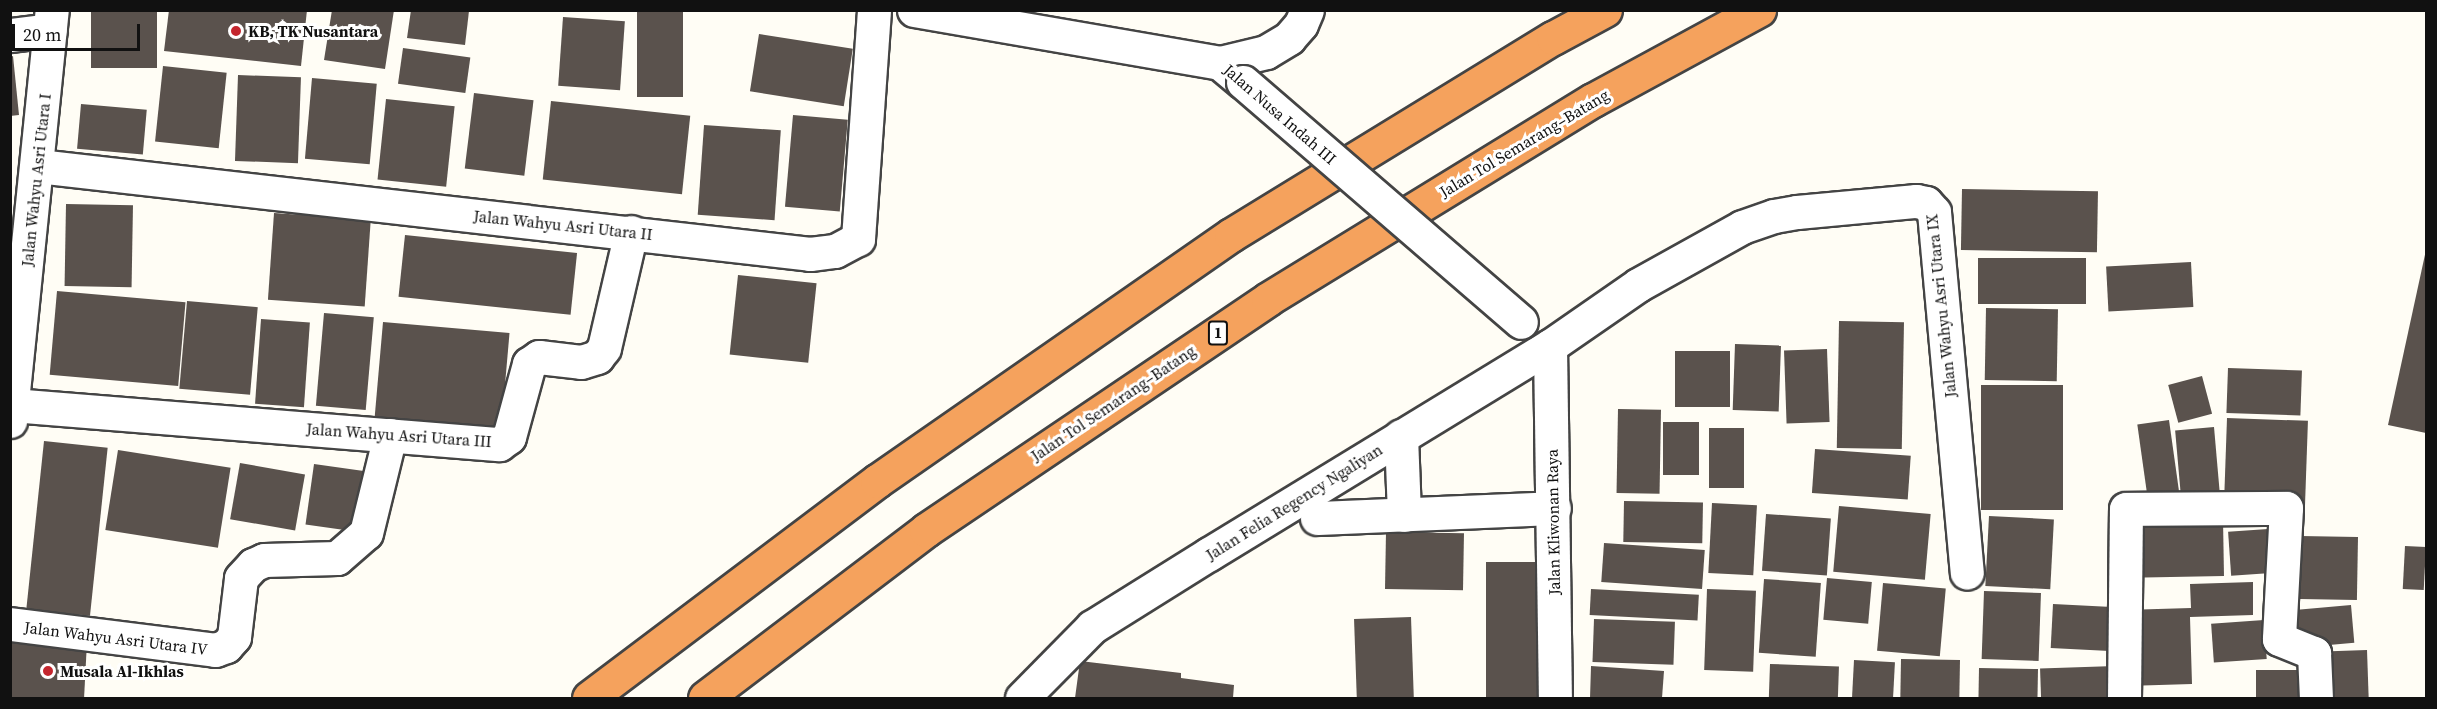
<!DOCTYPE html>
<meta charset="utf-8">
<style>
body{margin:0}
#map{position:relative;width:2437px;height:709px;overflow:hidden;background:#fffdf5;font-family:"Source Serif 4",serif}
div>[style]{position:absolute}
.building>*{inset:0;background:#5a524d;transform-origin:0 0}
.roads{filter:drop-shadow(2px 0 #444) drop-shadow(-2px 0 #444) drop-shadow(0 2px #444) drop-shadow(0 -2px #444)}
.street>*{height:33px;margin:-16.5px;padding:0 16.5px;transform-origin:16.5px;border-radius:16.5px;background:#fff}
.highway>*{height:33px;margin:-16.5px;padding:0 16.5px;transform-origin:16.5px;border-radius:16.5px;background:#f5a25d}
.bridges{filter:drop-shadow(2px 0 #444) drop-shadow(-2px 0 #444) drop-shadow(0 2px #444) drop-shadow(0 -2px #444)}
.street-bridge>*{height:33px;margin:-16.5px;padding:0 16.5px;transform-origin:16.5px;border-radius:16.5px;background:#fff}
.dots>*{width:16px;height:16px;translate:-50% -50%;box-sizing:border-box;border:3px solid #fff;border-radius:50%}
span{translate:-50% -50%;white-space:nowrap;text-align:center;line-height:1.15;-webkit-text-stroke:6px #fff;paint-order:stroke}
.shield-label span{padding:2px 4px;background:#fff;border:2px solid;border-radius:4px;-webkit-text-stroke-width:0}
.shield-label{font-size:15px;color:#111;font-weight:700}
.poi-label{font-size:16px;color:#111;font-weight:700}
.left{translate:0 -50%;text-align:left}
.street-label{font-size:16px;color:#111}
.frame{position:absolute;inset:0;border:12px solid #111;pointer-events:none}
.scale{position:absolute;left:12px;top:24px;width:128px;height:27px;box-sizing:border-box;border:3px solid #111;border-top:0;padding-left:8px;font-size:18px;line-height:21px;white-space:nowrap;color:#111;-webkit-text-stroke:4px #fff;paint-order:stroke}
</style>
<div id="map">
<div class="building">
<div style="left:91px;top:10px;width:66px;height:58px"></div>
<div style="clip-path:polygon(169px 10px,307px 10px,301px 66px,164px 51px)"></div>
<div style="clip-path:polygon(332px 10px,394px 10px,385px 69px,324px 60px)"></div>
<div style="clip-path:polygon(411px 10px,469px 11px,465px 45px,407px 38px)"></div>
<div style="left:637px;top:10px;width:46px;height:87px"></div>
<div style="left:563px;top:17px;width:62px;height:69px;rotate:4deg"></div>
<div style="left:759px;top:34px;width:95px;height:58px;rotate:9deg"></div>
<div style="left:403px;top:48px;width:68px;height:36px;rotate:8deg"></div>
<div style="clip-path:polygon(13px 56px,19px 115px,10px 116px,10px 57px)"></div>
<div style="left:163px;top:66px;width:64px;height:76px;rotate:6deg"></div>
<div style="left:238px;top:75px;width:63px;height:86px;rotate:2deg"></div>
<div style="left:312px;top:78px;width:65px;height:81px;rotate:5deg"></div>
<div style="left:474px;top:93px;width:60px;height:76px;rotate:7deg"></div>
<div style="left:386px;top:99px;width:69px;height:81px;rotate:6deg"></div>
<div style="left:551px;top:101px;width:140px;height:79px;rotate:6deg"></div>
<div style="left:81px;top:104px;width:66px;height:45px;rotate:5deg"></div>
<div style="left:793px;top:115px;width:55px;height:92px;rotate:5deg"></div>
<div style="left:704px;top:125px;width:77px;height:90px;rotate:4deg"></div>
<div style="left:1962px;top:189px;width:136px;height:61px;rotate:1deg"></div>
<div style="left:66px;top:204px;width:67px;height:82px;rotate:1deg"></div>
<div style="left:274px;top:213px;width:97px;height:87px;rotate:4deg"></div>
<div style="left:405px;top:235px;width:173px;height:62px;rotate:6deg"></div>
<div style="clip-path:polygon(2426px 250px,2426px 433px,2388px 425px)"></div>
<div style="left:1978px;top:258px;width:108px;height:46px"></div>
<div style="left:2191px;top:262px;width:45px;height:85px;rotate:87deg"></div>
<div style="left:738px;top:275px;width:79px;height:80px;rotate:6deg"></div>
<div style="left:57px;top:291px;width:129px;height:84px;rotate:5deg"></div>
<div style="left:187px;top:301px;width:71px;height:88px;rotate:5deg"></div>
<div style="left:1986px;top:308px;width:72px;height:72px;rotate:1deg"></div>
<div style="left:324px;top:313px;width:50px;height:93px;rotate:5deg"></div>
<div style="left:261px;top:319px;width:49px;height:85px;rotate:4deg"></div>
<div style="left:1839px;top:321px;width:65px;height:127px;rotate:1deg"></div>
<div style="left:383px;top:322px;width:127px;height:103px;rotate:5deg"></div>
<div style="left:1735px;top:344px;width:46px;height:66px;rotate:2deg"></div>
<div style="left:1827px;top:349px;width:73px;height:43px;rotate:88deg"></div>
<div style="left:1675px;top:351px;width:55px;height:56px"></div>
<div style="left:2228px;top:368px;width:74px;height:45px;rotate:2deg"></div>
<div style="left:2202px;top:376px;width:39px;height:35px;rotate:75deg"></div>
<div style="left:2063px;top:385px;width:125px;height:82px;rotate:90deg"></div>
<div style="left:1618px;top:409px;width:43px;height:84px;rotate:1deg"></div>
<div style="left:2227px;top:418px;width:81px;height:87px;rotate:2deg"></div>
<div style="left:2169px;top:420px;width:80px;height:32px;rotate:82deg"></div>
<div style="left:1699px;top:422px;width:53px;height:36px;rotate:90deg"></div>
<div style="left:2214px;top:427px;width:74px;height:39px;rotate:85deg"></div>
<div style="left:1709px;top:428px;width:35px;height:60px"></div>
<div style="left:44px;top:441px;width:64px;height:169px;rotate:6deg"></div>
<div style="left:1815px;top:449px;width:96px;height:44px;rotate:4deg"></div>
<div style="left:118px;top:450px;width:114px;height:81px;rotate:9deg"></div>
<div style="left:240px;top:463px;width:66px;height:57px;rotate:10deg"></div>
<div style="left:314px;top:464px;width:52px;height:61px;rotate:8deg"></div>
<div style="left:1624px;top:501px;width:79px;height:41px;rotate:1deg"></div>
<div style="left:1712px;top:503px;width:45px;height:70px;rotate:3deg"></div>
<div style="left:1839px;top:506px;width:92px;height:66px;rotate:5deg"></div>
<div style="left:1766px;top:514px;width:65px;height:57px;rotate:4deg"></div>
<div style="left:1989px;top:516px;width:65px;height:70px;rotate:3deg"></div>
<div style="left:2223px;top:519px;width:57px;height:80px;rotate:89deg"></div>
<div style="left:2268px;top:529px;width:44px;height:40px;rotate:86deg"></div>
<div style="left:1386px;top:532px;width:78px;height:57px;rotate:1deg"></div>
<div style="left:2358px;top:537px;width:63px;height:72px;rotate:91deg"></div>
<div style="left:1604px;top:543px;width:101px;height:39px;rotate:4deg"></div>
<div style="left:2405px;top:546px;width:21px;height:43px;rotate:3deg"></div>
<div style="left:1486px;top:562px;width:53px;height:136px"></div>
<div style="left:1827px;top:578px;width:45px;height:42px;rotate:5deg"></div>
<div style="left:1764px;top:579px;width:57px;height:74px;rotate:4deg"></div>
<div style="clip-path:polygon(2253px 582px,2253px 615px,2190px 617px,2192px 684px,2126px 686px,2124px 610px,2191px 608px,2190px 584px)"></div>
<div style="left:1883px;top:583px;width:63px;height:68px;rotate:5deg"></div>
<div style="left:1591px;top:589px;width:108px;height:26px;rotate:3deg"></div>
<div style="left:1707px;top:589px;width:49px;height:81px;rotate:2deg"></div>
<div style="left:1984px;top:591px;width:57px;height:68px;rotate:2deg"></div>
<div style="left:2053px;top:604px;width:59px;height:44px;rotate:3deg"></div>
<div style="left:2351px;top:605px;width:38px;height:65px;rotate:85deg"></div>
<div style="left:1411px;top:617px;width:81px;height:57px;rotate:88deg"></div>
<div style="left:1594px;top:619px;width:81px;height:43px;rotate:2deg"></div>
<div style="left:2264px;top:620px;width:39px;height:53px;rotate:86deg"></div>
<div style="left:10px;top:640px;width:77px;height:58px;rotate:3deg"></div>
<div style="left:2367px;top:650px;width:48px;height:58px;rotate:88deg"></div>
<div style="left:1901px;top:659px;width:59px;height:39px;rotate:1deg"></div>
<div style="left:1854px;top:660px;width:41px;height:38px;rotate:3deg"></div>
<div style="clip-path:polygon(1080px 661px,1181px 673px,1181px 678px,1234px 685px,1233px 698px,1075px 698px)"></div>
<div style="left:1770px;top:664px;width:69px;height:34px;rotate:2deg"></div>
<div style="clip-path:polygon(1591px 666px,1664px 671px,1662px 698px,1590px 698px)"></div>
<div style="left:2115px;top:666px;width:32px;height:75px;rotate:88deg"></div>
<div style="left:1979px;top:668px;width:59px;height:30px;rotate:1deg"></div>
<div style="left:2256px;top:670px;width:44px;height:28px"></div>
</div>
<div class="roads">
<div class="street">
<div style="left:914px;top:10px;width:311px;rotate:9.8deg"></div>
<div style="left:1220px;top:63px;width:30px;rotate:40deg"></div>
<div style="left:10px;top:35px;width:40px;rotate:-7.1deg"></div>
<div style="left:1220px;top:63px;width:47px;rotate:-13.4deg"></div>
<div style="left:1266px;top:52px;width:27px;rotate:-31deg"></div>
<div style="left:1289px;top:38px;width:18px;rotate:-49deg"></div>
<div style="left:1301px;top:24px;width:15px;rotate:-67deg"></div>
<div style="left:38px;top:166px;width:777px;rotate:6.5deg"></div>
<div style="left:810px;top:254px;width:25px;rotate:-7deg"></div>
<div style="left:835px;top:251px;width:26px;rotate:-28deg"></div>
<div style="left:858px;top:239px;width:230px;rotate:-86deg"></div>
<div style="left:1550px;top:346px;width:352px;rotate:89.2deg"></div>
<div style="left:12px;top:405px;width:489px;rotate:4.6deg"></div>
<div style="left:499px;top:444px;width:12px;rotate:-35deg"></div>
<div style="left:509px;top:437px;width:76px;rotate:-74.7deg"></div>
<div style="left:529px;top:364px;width:12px;rotate:-35deg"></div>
<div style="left:539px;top:357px;width:42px;rotate:6.8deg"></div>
<div style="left:581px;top:362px;width:17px;rotate:-17deg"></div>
<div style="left:597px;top:357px;width:11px;rotate:-52deg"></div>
<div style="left:604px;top:348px;width:119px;rotate:-76.9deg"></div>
<div style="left:10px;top:421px;width:413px;rotate:-84.2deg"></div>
<div style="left:1401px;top:436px;width:79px;rotate:87.8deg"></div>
<div style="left:1317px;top:518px;width:237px;rotate:-2.4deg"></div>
<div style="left:10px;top:624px;width:207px;rotate:7.2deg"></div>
<div style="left:215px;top:650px;width:12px;rotate:-20deg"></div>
<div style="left:226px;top:646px;width:12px;rotate:-48deg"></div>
<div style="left:234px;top:637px;width:59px;rotate:-83.2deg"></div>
<div style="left:241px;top:578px;width:18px;rotate:-47deg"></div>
<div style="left:253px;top:565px;width:12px;rotate:-24deg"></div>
<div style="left:264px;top:560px;width:73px;rotate:-1.6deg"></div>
<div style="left:337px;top:558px;width:38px;rotate:-41deg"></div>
<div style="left:366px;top:533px;width:101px;rotate:-76.2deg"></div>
<div style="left:1022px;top:698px;width:100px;rotate:-45.4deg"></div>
<div style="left:1092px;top:627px;width:138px;rotate:-32deg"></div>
<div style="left:1209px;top:554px;width:399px;rotate:-31.4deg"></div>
<div style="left:1550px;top:346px;width:107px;rotate:-34.7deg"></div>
<div style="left:1638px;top:285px;width:119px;rotate:-29.1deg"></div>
<div style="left:1742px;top:227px;width:34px;rotate:-19deg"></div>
<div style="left:1774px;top:216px;width:23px;rotate:-10deg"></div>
<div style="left:1797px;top:212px;width:120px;rotate:-5.3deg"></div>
<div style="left:1916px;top:201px;width:10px;rotate:11deg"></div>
<div style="left:1926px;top:203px;width:12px;rotate:48deg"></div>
<div style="left:1934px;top:212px;width:362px;rotate:84.8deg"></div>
<div style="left:2124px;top:698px;width:189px;rotate:-89.4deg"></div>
<div style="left:2126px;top:509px;width:160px;rotate:-0.4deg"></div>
<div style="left:2286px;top:508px;width:131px;rotate:93.1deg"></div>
<div style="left:2279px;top:639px;width:38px;rotate:22deg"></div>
<div style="left:2314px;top:653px;width:45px;rotate:87.5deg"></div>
</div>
<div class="highway">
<div style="left:589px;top:698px;width:361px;rotate:-37deg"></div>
<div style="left:877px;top:481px;width:431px;rotate:-34.8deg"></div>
<div style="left:1231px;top:235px;width:377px;rotate:-31.5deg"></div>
<div style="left:1553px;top:38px;width:59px;rotate:-28.3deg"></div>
<div style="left:705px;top:698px;width:278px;rotate:-37.2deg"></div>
<div style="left:926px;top:530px;width:413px;rotate:-34deg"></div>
<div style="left:1268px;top:299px;width:381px;rotate:-31.5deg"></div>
<div style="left:1593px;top:100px;width:189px;rotate:-28.5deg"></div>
</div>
</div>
<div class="bridges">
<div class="street-bridge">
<div style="left:1243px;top:82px;width:367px;rotate:40.8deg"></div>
</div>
</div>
<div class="dots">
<div style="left:236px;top:31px;background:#c4262e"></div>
<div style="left:48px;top:671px;background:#c4262e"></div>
</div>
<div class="shield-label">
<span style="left:1218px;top:333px">1</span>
</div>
<div class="poi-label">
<span class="left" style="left:248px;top:31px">KB, TK Nusantara</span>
<span class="left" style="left:60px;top:671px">Musala Al-Ikhlas</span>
</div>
<div class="street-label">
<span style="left:1280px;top:114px;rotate:41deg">Jalan Nusa Indah III</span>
<span style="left:1524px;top:143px;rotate:-31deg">Jalan Tol Semarang–Batang</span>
<span style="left:36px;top:180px;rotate:-84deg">Jalan Wahyu Asri Utara I</span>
<span style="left:563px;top:225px;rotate:6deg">Jalan Wahyu Asri Utara II</span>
<span style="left:1941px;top:306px;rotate:-96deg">Jalan Wahyu Asri Utara IX</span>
<span style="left:1113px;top:403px;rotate:-34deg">Jalan Tol Semarang–Batang</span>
<span style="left:399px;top:435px;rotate:4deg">Jalan Wahyu Asri Utara III</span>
<span style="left:1294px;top:502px;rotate:-32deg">Jalan Felia Regency Ngaliyan</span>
<span style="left:1553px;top:522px;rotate:-91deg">Jalan Kliwonan Raya</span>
<span style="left:116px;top:638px;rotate:7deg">Jalan Wahyu Asri Utara IV</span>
</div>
<div class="frame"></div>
<div class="scale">20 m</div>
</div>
